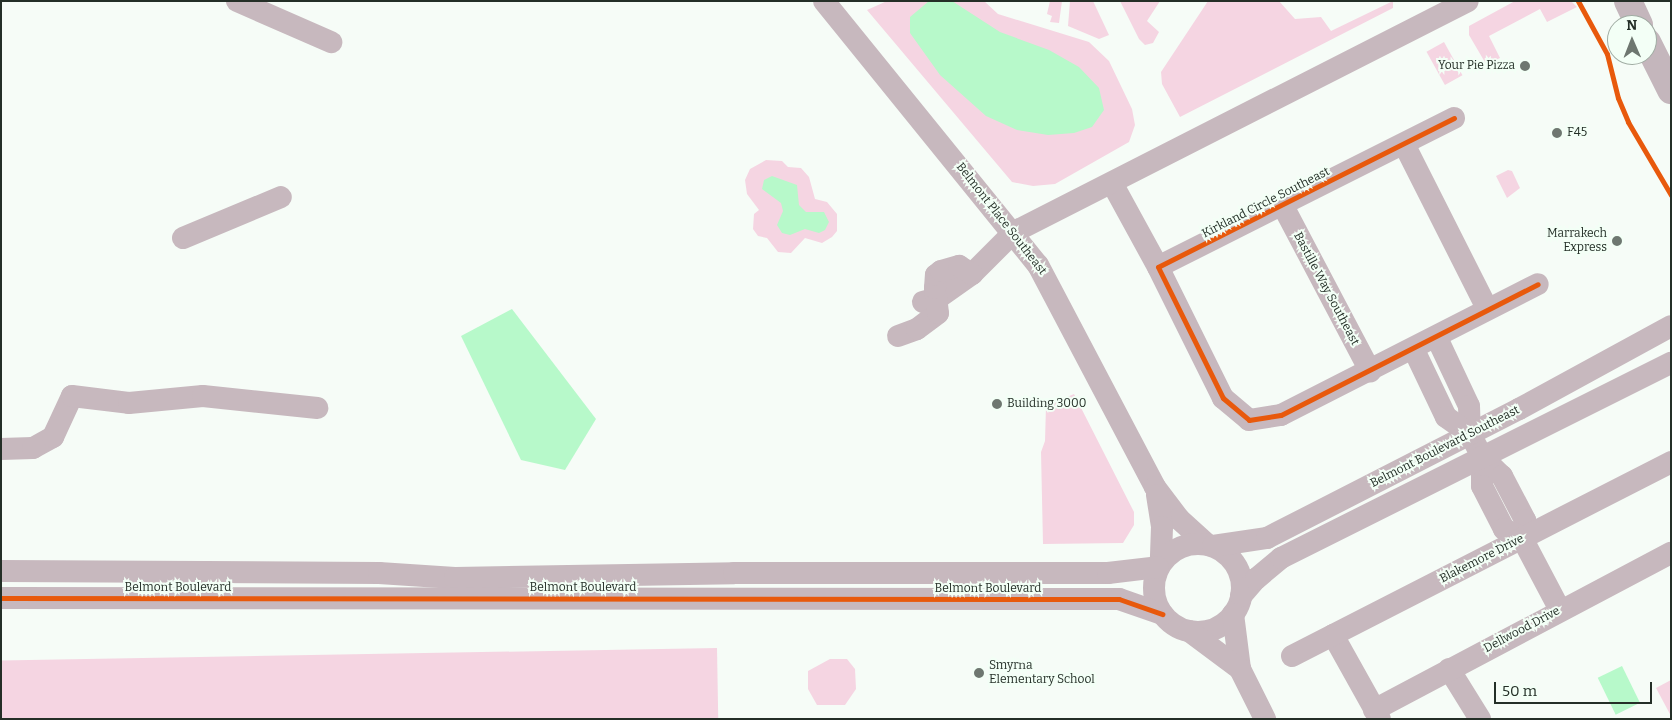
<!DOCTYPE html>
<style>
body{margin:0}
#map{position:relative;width:1672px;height:720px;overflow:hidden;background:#f6fcf7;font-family:Bitter,serif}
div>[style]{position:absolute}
.green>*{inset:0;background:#f5d5e2;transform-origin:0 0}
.water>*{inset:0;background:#b7f9ca;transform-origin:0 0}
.minor>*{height:22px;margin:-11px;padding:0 11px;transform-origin:11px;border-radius:11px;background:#c7b8be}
.minor>.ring{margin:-11px;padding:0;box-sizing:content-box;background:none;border:22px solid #c7b8be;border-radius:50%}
.secondary>*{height:28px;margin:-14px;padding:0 14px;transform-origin:14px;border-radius:14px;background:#c4b6bc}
.cycleway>*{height:5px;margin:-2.5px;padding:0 2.5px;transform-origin:2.5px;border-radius:2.5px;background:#e8590c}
.dots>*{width:14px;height:14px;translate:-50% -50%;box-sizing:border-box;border:2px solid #f3fff6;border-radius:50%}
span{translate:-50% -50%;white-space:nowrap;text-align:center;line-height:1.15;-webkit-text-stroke:4px #f3fff6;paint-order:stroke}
.poi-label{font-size:12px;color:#242f27}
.right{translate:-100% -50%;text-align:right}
.left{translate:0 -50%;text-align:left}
.street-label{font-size:12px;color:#242f27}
.frame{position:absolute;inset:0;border:2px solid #242f27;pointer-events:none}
.north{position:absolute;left:1607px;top:15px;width:50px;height:50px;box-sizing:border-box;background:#f3fff6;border:1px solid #a0aca3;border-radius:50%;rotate:359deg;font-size:14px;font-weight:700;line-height:20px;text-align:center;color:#242f27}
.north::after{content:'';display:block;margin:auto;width:18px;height:22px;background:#6e7770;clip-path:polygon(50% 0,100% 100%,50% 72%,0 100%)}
.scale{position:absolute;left:1494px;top:682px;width:158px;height:22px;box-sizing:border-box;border:2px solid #242f27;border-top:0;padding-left:6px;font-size:15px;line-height:18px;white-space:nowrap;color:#242f27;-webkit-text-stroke:4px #f3fff6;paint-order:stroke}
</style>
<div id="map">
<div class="green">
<div style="clip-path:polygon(887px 1px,984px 1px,998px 14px,1089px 42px,1109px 61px,1132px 109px,1135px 125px,1129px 142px,1055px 184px,1033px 186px,1012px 182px,867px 10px)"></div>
<div style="clip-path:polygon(1050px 1px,1062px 1px,1059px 23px,1050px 22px,1052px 16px,1047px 14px)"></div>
<div style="clip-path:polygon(1070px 1px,1093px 1px,1109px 35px,1099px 39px,1068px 26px)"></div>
<div style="clip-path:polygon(1120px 1px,1160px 1px,1147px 21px,1159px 32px,1153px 43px,1145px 45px,1139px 39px)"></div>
<div style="clip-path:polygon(1208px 1px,1279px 1px,1295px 19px,1321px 17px,1331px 31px,1393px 1px,1393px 8px,1180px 117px,1162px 84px,1161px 72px)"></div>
<div style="clip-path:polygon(1515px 1px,1571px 1px,1577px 7px,1547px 22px,1540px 9px,1489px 36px,1500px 58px,1486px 64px,1469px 35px,1469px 26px)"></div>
<div style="left:1444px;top:42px;width:38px;height:20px;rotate:61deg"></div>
<div style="clip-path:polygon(766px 160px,782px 161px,788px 167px,801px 168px,809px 177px,815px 199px,827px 202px,837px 214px,837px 231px,832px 237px,822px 243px,805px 238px,791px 253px,778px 252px,767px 238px,758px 236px,753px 229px,754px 214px,759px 210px,747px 194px,745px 180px,750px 169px)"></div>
<div style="clip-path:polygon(1508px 170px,1512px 171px,1520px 188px,1507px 198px,1496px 176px)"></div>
<div style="clip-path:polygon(1074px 394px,1134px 512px,1134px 525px,1123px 543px,1043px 544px,1041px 452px,1045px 441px,1046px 406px)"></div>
<div style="left:717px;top:648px;width:71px;height:716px;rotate:89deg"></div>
<div style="clip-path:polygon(830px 659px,847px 659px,855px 669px,856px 689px,845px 705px,817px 705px,808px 689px,808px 671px)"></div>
<div style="clip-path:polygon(1671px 680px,1671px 716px,1656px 688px)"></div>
</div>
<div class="water">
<div style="clip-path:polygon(929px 1px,952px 1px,1000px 32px,1049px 50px,1079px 67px,1099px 88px,1104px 110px,1092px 127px,1074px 133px,1048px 135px,1017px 130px,986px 116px,940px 75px,910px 33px,910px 17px)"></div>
<div style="clip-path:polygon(772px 176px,797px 185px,799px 205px,806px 212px,824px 212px,829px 222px,825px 230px,819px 233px,805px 229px,790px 235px,782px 233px,777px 225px,783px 211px,781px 203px,762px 189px,764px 180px)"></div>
<div style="clip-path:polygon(512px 309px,596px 419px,565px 470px,521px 460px,461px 336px)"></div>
<div style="left:1622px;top:666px;width:41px;height:27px;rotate:64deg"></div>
</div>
<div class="minor">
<div style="left:237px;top:1px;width:103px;rotate:23.6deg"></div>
<div style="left:824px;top:1px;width:340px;rotate:51deg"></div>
<div style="left:1038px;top:265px;width:251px;rotate:62.2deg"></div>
<div style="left:1155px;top:487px;width:40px;rotate:53deg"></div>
<div style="left:1179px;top:519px;width:39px;rotate:42deg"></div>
<div style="left:1454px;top:118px;width:331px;rotate:153.3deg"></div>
<div style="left:1158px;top:267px;width:146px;rotate:63.6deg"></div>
<div style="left:1223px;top:398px;width:34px;rotate:40deg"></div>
<div style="left:1249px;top:420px;width:32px;rotate:-9deg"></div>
<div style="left:1281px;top:415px;width:288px;rotate:-27deg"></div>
<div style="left:1404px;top:144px;width:184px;rotate:63.2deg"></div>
<div style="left:1112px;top:183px;width:96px;rotate:61.3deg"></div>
<div style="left:1283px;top:206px;width:187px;rotate:62.2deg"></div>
<div style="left:183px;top:238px;width:106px;rotate:-22.7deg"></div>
<div style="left:923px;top:302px;width:16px;rotate:-15deg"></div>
<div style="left:938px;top:298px;width:42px;rotate:-35.2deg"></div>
<div style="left:972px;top:274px;width:59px;rotate:-45deg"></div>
<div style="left:1014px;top:232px;width:509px;rotate:-26.97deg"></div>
<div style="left:898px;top:336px;width:20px;rotate:-20deg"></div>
<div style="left:917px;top:329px;width:26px;rotate:-37deg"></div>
<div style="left:938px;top:313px;width:25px;rotate:-97deg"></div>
<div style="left:935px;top:288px;width:13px;rotate:-86deg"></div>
<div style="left:936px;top:275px;width:6px;rotate:-39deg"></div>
<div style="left:941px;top:271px;width:19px;rotate:-16deg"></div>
<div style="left:959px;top:266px;width:15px;rotate:32deg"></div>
<div style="left:1437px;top:338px;width:75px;rotate:64.8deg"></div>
<div style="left:1469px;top:406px;width:28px;rotate:88deg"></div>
<div style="left:1470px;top:434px;width:26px;rotate:62deg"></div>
<div style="left:1482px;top:457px;width:28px;rotate:44deg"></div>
<div style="left:1502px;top:476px;width:50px;rotate:62.4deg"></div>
<div style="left:1525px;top:520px;width:18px;rotate:99deg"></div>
<div style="left:1414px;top:350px;width:74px;rotate:64.5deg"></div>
<div style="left:1446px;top:417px;width:29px;rotate:35deg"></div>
<div style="left:1px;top:449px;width:32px;rotate:-2deg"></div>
<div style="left:33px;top:448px;width:23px;rotate:-29deg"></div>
<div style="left:53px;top:437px;width:45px;rotate:-65.1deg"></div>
<div style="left:72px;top:396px;width:57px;rotate:7deg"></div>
<div style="left:129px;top:403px;width:74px;rotate:-5.4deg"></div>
<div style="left:203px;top:396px;width:115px;rotate:6deg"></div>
<div style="left:1482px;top:457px;width:29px;rotate:90deg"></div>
<div style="left:1482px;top:486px;width:48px;rotate:62.9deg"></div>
<div style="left:1504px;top:529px;width:20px;rotate:27deg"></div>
<div style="left:1522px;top:538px;width:81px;rotate:62.2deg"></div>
<div style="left:1157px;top:495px;width:32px;rotate:81deg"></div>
<div style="left:1162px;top:527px;width:36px;rotate:92deg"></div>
<div class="ring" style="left:1154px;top:544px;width:66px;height:66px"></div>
<div style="left:1213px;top:546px;width:55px;rotate:-8.4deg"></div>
<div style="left:1267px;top:538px;width:283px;rotate:-27.1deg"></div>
<div style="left:1519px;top:409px;width:173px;rotate:-28.6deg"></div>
<div style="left:1px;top:571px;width:378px;rotate:0.3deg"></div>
<div style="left:379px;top:573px;width:76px;rotate:3.8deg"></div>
<div style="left:455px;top:578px;width:279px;rotate:-1deg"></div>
<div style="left:734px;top:573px;width:374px"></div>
<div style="left:1108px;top:573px;width:50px;rotate:-6.8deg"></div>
<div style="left:1241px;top:596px;width:23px;rotate:-49deg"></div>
<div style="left:1256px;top:579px;width:33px;rotate:-40deg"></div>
<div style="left:1281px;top:558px;width:436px;rotate:-26.6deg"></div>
<div style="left:1px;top:598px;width:1118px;rotate:0.05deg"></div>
<div style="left:1119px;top:599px;width:46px;rotate:19.2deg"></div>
<div style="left:1233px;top:614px;width:55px;rotate:82.7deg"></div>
<div style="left:1240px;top:669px;width:56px;rotate:63.4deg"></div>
<div style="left:1189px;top:631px;width:64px;rotate:36.7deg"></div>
<div style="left:1333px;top:635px;width:96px;rotate:60.8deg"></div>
<div style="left:1292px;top:656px;width:426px;rotate:-27.1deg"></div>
<div style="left:1449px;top:669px;width:59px;rotate:58.2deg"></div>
<div style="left:1374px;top:710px;width:336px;rotate:-27.9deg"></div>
</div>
<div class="secondary">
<div style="left:1628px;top:1px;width:26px;rotate:65deg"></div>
<div style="left:1647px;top:42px;width:54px;rotate:63.4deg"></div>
</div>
<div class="cycleway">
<div style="left:1578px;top:1px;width:60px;rotate:61.3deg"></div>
<div style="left:1607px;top:54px;width:45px;rotate:76deg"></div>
<div style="left:1618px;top:98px;width:26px;rotate:67deg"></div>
<div style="left:1628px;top:122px;width:85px;rotate:59.5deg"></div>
<div style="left:1454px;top:118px;width:331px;rotate:153.3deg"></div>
<div style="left:1158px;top:267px;width:146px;rotate:63.6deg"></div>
<div style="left:1223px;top:398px;width:34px;rotate:40deg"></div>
<div style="left:1249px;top:420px;width:32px;rotate:-9deg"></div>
<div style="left:1281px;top:415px;width:288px;rotate:-27deg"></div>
<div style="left:1px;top:598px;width:1118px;rotate:0.05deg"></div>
<div style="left:1119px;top:599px;width:46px;rotate:19.2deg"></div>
</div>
<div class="dots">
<div style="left:1525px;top:66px;background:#6e7770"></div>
<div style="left:1557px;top:133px;background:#6e7770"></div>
<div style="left:1617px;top:241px;background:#6e7770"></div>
<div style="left:997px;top:404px;background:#6e7770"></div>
<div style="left:979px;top:673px;background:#6e7770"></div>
</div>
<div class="poi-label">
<span class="right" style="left:1515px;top:66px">Your Pie Pizza</span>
<span class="left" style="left:1567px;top:133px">F45</span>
<span class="right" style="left:1607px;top:241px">Marrakech<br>Express</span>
<span class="left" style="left:1007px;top:404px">Building 3000</span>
<span class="left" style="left:989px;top:673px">Smyrna<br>Elementary School</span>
</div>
<div class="street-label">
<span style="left:1266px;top:203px;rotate:-27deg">Kirkland Circle Southeast</span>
<span style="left:1001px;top:219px;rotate:52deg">Belmont Place Southeast</span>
<span style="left:1326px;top:289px;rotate:62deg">Bastille Way Southeast</span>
<span style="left:1445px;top:447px;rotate:-27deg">Belmont Boulevard Southeast</span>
<span style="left:1482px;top:559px;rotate:-27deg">Blakemore Drive</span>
<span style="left:178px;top:588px">Belmont Boulevard</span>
<span style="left:583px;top:588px">Belmont Boulevard</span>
<span style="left:988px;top:589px">Belmont Boulevard</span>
<span style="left:1522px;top:630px;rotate:-28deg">Dellwood Drive</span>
</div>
<div class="frame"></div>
<div class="north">N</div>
<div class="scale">50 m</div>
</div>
